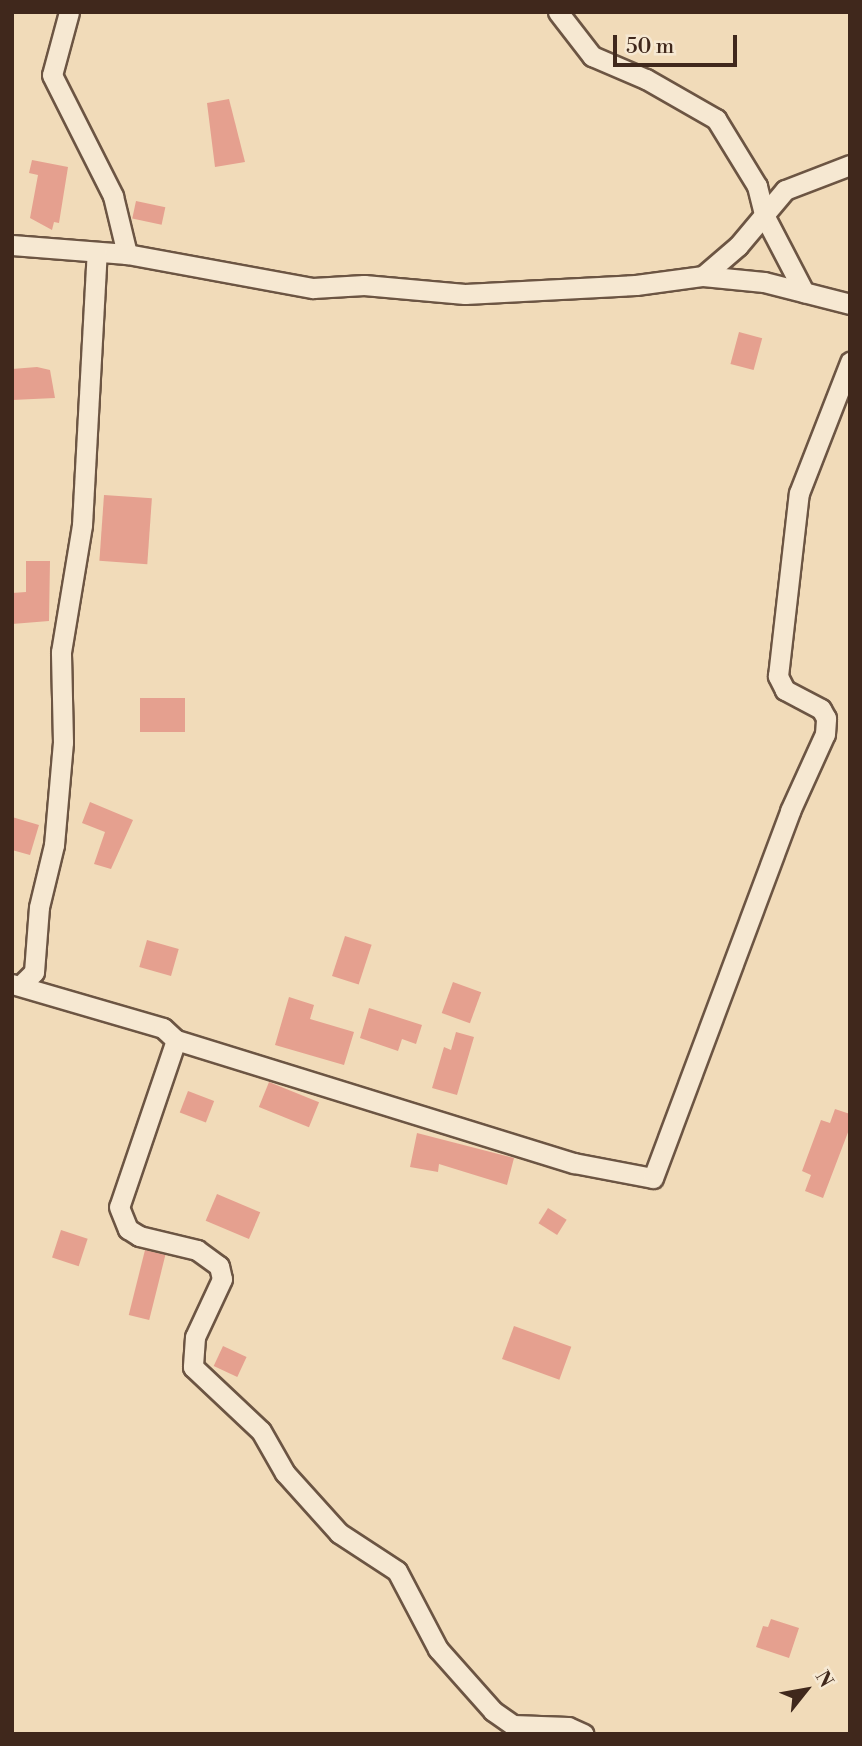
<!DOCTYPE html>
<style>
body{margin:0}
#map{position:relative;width:862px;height:1746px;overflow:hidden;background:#f1dbb9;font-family:"Libre Bodoni",serif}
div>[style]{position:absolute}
.building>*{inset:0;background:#e5a08f;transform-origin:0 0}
.roads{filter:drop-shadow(2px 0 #6c5543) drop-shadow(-2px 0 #6c5543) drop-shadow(0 2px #6c5543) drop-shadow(0 -2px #6c5543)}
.minor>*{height:19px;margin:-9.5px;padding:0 9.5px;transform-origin:9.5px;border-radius:9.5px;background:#f6e8d2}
span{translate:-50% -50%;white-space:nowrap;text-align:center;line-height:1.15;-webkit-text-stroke:6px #f6e8d2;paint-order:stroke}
.frame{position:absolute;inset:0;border:14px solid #40281c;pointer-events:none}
.north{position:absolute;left:771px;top:1655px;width:70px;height:70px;-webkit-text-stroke:5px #f6e8d2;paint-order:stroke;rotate:59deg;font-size:19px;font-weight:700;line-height:28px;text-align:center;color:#40281c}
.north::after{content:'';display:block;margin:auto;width:24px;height:32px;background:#40281c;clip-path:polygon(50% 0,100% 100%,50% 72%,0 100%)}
.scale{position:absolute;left:613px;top:35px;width:124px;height:32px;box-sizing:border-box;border:4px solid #40281c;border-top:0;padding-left:9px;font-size:21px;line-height:24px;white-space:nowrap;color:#40281c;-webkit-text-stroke:5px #f6e8d2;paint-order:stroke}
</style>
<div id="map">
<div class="building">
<div style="clip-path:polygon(229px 99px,245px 162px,215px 167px,207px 103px)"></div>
<div style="clip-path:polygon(32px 160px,68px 167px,59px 223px,54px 222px,52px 230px,30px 218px,38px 175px,29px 173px)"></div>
<div style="left:136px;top:201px;width:30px;height:18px;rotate:12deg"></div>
<div style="left:739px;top:332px;width:24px;height:33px;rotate:15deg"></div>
<div style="clip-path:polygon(37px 367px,50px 370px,55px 398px,12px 400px,12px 369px)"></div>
<div style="left:104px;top:495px;width:48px;height:66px;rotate:4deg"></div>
<div style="clip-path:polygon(26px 561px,50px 561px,49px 621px,12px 624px,12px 593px,26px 592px)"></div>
<div style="left:140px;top:698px;width:45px;height:34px"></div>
<div style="clip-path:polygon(90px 802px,133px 820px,111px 869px,94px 864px,105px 832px,82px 823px)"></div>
<div style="clip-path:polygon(12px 817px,39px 825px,30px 855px,12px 850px)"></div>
<div style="left:345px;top:936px;width:28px;height:42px;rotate:18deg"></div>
<div style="left:147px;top:940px;width:33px;height:28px;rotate:16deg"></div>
<div style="left:453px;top:982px;width:30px;height:33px;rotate:20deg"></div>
<div style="clip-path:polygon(289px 997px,314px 1005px,310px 1019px,354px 1032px,344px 1065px,275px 1045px)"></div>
<div style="clip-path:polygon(369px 1008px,422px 1025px,416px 1044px,402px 1039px,398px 1051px,360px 1038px)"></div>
<div style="clip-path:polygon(456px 1032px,474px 1037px,457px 1095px,432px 1088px,444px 1047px,451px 1050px)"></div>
<div style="left:269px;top:1082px;width:54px;height:27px;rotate:22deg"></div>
<div style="left:188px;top:1091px;width:28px;height:23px;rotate:21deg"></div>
<div style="clip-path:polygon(835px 1109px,850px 1114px,850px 1127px,823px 1198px,805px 1191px,811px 1175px,802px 1171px,821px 1120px,830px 1123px)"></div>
<div style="clip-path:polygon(417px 1133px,514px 1158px,507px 1185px,439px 1164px,438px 1172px,410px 1167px)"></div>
<div style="left:217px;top:1194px;width:47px;height:29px;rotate:23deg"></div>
<div style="left:548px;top:1208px;width:22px;height:18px;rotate:32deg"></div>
<div style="left:61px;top:1230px;width:28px;height:29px;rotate:18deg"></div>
<div style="left:145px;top:1250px;width:21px;height:67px;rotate:14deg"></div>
<div style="left:514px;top:1326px;width:61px;height:35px;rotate:20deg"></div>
<div style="left:223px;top:1346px;width:26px;height:22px;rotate:25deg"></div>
<div style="clip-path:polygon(771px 1619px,799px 1628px,789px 1658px,756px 1647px,763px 1626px,768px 1627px)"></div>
</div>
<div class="roads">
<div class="minor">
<div style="left:69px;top:12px;width:65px;rotate:105.1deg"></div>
<div style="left:52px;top:75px;width:136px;rotate:63.2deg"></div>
<div style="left:113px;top:196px;width:60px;rotate:76.4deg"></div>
<div style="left:558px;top:12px;width:56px;rotate:52.3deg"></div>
<div style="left:592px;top:56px;width:59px;rotate:23.1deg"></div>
<div style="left:646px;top:79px;width:81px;rotate:29.7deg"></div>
<div style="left:716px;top:119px;width:79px;rotate:58.5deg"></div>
<div style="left:757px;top:186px;width:32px;rotate:76deg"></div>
<div style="left:765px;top:217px;width:85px;rotate:62.5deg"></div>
<div style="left:12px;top:245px;width:115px;rotate:4.5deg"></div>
<div style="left:127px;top:254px;width:189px;rotate:10.4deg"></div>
<div style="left:313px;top:288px;width:51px;rotate:-3.4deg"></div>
<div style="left:364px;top:285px;width:101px;rotate:5.1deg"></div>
<div style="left:465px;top:294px;width:171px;rotate:-3deg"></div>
<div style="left:636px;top:285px;width:68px;rotate:-7.7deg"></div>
<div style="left:703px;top:276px;width:61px;rotate:5.6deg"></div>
<div style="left:764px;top:282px;width:89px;rotate:14.3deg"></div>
<div style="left:703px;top:276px;width:46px;rotate:-40.6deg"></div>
<div style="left:738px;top:246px;width:73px;rotate:-50deg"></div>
<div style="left:785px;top:190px;width:70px;rotate:-21deg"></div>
<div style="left:12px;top:984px;width:157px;rotate:16.2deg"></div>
<div style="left:163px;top:1028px;width:18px;rotate:43deg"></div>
<div style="left:176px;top:1040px;width:417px;rotate:17.2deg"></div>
<div style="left:574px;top:1163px;width:80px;rotate:10.8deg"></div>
<div style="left:653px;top:1178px;width:392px;rotate:-69.5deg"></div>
<div style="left:790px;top:811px;width:85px;rotate:-65.6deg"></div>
<div style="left:825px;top:734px;width:16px;rotate:-86deg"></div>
<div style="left:826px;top:718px;width:10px;rotate:-119deg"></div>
<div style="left:821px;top:709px;width:41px;rotate:-152.2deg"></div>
<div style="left:785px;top:690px;width:16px;rotate:-117deg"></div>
<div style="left:778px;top:676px;width:184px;rotate:-83.5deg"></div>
<div style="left:799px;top:493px;width:141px;rotate:-68.7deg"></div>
<div style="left:22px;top:984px;width:17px;rotate:-45deg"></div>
<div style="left:34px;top:972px;width:65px;rotate:-85.6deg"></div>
<div style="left:39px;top:907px;width:64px;rotate:-76.4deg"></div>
<div style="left:54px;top:845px;width:103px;rotate:-85deg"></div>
<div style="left:63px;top:742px;width:90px;rotate:-91.3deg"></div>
<div style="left:61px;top:652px;width:129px;rotate:-80.6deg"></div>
<div style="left:82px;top:525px;width:273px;rotate:-86.9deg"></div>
<div style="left:176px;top:1040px;width:176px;rotate:108.8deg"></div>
<div style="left:119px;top:1207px;width:24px;rotate:68deg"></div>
<div style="left:128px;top:1229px;width:13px;rotate:32deg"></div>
<div style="left:139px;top:1236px;width:60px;rotate:13.6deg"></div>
<div style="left:197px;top:1250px;width:27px;rotate:36deg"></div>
<div style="left:219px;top:1266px;width:13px;rotate:77deg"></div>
<div style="left:222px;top:1279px;width:64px;rotate:115deg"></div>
<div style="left:195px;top:1337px;width:30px;rotate:94deg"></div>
<div style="left:193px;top:1367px;width:93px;rotate:43.3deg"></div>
<div style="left:261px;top:1431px;width:48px;rotate:60.3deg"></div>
<div style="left:285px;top:1473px;width:81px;rotate:48deg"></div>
<div style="left:339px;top:1533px;width:69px;rotate:33.2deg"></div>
<div style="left:397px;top:1571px;width:88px;rotate:62.3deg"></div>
<div style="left:438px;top:1649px;width:83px;rotate:48.4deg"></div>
<div style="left:493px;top:1711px;width:24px;rotate:35deg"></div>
<div style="left:513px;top:1725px;width:55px;rotate:2.1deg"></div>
<div style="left:568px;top:1727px;width:17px;rotate:24deg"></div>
</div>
</div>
<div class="frame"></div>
<div class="north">N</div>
<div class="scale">50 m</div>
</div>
